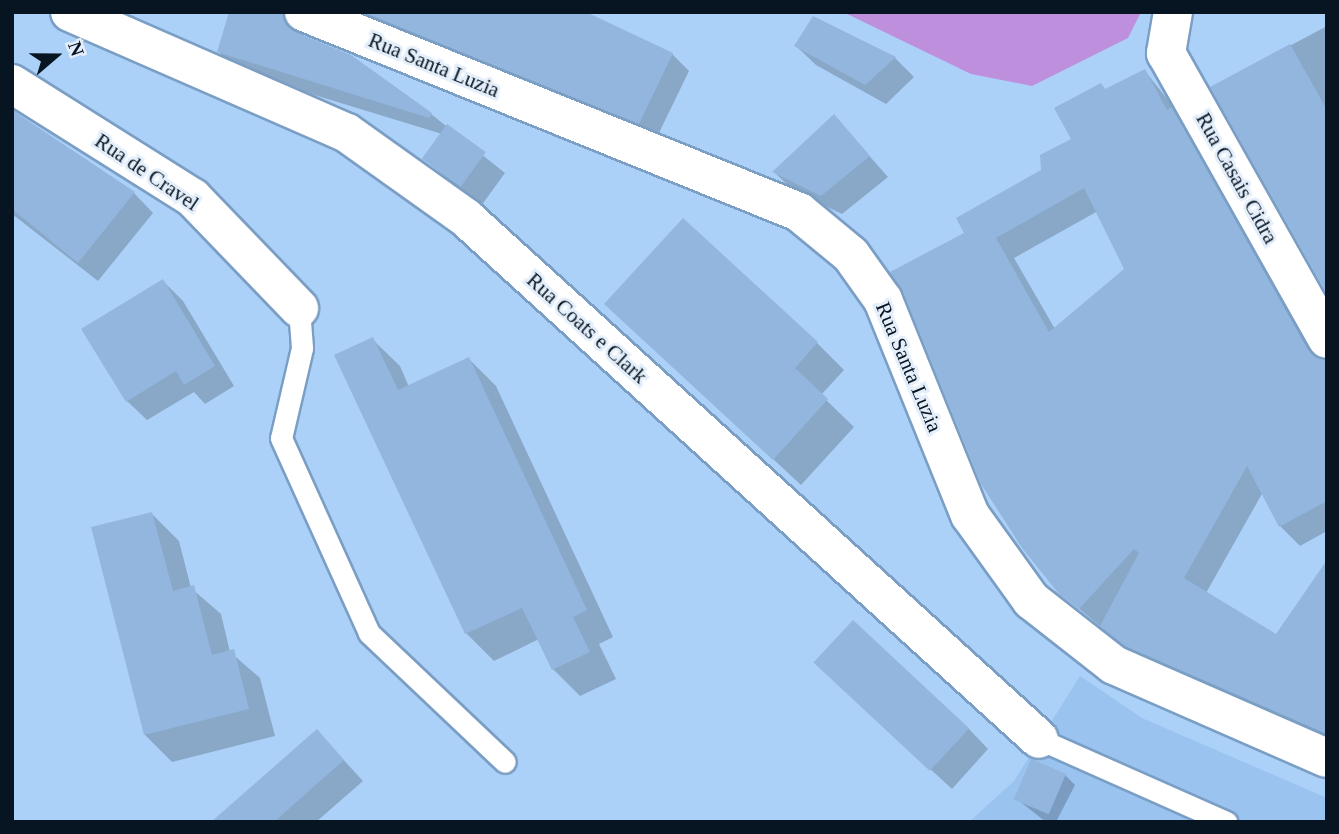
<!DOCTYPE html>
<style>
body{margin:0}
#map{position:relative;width:1339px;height:834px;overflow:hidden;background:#acd1f9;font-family:"Times New Roman",serif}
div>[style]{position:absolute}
.built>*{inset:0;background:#9ac3f0}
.green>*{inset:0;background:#bd8fdd}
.shadow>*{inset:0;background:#0003}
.building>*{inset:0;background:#92b6dd;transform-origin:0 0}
.roads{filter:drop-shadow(2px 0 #7b9ec4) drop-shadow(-2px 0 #7b9ec4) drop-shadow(0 2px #7b9ec4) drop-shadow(0 -2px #7b9ec4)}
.service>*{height:21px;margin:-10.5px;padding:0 10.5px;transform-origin:10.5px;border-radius:10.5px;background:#fff}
.minor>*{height:38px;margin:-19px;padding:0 19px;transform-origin:19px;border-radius:19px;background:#fff}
span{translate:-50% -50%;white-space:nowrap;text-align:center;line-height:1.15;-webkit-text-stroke:6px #e4effb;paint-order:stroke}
.street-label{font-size:21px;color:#071522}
.frame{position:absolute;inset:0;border:14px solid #071522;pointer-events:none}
.north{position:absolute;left:21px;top:21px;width:70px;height:70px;-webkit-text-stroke:5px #e4effb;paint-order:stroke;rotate:70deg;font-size:19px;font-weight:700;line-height:28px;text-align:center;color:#071522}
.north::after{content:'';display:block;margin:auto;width:24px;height:32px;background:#071522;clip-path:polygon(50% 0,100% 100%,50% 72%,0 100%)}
</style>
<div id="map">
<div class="built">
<div style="clip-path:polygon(1080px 676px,1142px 718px,1327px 798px,1327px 822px,969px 822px,1014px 781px)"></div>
</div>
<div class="green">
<div style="clip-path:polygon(843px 12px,1141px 12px,1128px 38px,1032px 86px,971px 74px)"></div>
</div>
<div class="shadow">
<div style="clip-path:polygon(231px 12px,287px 12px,302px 28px,304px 37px,431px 114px,505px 173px,481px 206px,424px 159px,442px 134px,239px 72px,219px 52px)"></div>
<div style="clip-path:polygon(341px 12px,582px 12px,672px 54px,689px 71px,656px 139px)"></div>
<div style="clip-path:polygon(814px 18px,895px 58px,914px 77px,886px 104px,816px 65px,796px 46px)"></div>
<div style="clip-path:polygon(1327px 26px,1327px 290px,1213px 87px)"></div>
<div style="clip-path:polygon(evenodd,1145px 71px,1191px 129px,1321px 359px,1327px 362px,1327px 531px,1300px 546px,1280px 526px,1263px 492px,1206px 593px,1277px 636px,1327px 566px,1327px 744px,1147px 665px,1060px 593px,967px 233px,1043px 171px,1073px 140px,1106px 91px,1145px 71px,1098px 211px,1126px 269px,1055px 329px,1014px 258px,1098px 211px)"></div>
<div style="clip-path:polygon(12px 113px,134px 193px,153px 213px,98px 281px,12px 214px)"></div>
<div style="clip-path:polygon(834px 116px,888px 177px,842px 214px,794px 191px,774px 172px)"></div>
<div style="clip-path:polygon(163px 281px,183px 301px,234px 386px,205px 404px,194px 392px,147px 420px,127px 401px)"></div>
<div style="clip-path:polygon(606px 304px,817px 343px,844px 370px,821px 395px,854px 427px,801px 485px)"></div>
<div style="clip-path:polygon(372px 339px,400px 366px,409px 387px,469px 359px,496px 386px,613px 637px,599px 644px,616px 679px,580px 696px,553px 669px,539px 639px,494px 661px,466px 633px,336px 356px)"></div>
<div style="clip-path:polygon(152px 514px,179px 541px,191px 588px,221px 614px,230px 652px,260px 678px,275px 736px,172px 762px,145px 735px)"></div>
<div style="clip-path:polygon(836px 682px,969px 729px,988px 749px,952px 789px)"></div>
<div style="clip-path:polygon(317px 731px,363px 781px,316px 822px,213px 822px)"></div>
<div style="clip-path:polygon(1065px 775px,1075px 785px,1056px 822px,1046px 822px,1014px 797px)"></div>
</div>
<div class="building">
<div style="clip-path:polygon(229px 12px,283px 12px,286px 25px,295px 32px,351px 55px,432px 113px,429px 118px,217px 52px)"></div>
<div style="clip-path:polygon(363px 12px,586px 12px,673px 53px,639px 124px)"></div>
<div style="clip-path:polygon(813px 16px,896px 57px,865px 85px,794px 46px)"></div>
<div style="clip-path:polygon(1290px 44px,1327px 110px,1327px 294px,1210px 87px)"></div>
<div style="clip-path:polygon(evenodd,1145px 69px,1167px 110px,1172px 107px,1308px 350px,1327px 361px,1327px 501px,1279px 527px,1247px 466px,1184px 578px,1276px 634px,1327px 560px,1327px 734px,1125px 646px,1100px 626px,1139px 553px,1134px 549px,1079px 609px,1059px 594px,1022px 548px,981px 484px,903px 292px,890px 272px,964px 233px,956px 218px,1041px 170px,1040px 155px,1071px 139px,1054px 108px,1101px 83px,1105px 89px,1145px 69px,1084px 188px,1124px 269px,1049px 332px,996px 238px,1084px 188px)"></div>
<div style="clip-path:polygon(12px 110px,135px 192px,78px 263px,12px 209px)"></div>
<div style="clip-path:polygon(834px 114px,870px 156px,821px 196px,772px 172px)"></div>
<div style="left:447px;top:124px;width:48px;height:43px;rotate:36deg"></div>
<div style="clip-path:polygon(683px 218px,818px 342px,795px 368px,828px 399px,773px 460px,604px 304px)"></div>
<div style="clip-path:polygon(163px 279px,215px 366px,184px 385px,176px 371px,126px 402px,81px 329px)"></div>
<div style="clip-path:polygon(373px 337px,398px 390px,469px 357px,587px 610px,573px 617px,590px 652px,552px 670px,522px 608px,465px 634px,334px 355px)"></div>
<div style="clip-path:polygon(152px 512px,173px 591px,194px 585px,212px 655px,234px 649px,249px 709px,144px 735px,91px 527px)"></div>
<div style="left:853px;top:620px;width:159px;height:58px;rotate:43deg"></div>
<div style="clip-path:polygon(317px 729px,344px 760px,274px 822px,211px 822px)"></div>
<div style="left:1031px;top:759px;width:38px;height:44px;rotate:23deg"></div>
</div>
<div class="roads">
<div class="service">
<div style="left:299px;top:308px;width:40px;rotate:85.7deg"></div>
<div style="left:302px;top:348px;width:92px;rotate:103.1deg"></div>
<div style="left:281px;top:438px;width:214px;rotate:65.7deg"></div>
<div style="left:369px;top:633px;width:187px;rotate:43.5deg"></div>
<div style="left:1039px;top:739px;width:205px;rotate:23.9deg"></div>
</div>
<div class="minor">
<div style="left:70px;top:12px;width:302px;rotate:23.6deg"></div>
<div style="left:347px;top:133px;width:146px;rotate:35.5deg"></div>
<div style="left:466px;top:218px;width:774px;rotate:42.28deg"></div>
<div style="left:304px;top:12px;width:534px;rotate:22deg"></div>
<div style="left:799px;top:212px;width:67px;rotate:39.6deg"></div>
<div style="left:851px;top:255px;width:55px;rotate:54.6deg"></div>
<div style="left:883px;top:300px;width:232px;rotate:68deg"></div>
<div style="left:970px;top:515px;width:105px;rotate:54.3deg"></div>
<div style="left:1031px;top:600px;width:105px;rotate:38.1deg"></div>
<div style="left:1114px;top:665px;width:232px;rotate:23.6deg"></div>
<div style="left:1173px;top:12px;width:42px;rotate:99.7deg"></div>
<div style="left:1166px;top:53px;width:328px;rotate:60.6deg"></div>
<div style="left:12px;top:84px;width:214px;rotate:32.2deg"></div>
<div style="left:193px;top:198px;width:153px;rotate:46.1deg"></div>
</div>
</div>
<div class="street-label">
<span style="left:434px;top:65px;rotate:22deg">Rua Santa Luzia</span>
<span style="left:147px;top:172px;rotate:34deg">Rua de Cravel</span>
<span style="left:1237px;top:178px;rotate:61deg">Rua Casais Cidra</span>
<span style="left:587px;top:328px;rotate:42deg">Rua Coats e Clark</span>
<span style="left:909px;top:367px;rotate:67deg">Rua Santa Luzia</span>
</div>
<div class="frame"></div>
<div class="north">N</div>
</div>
